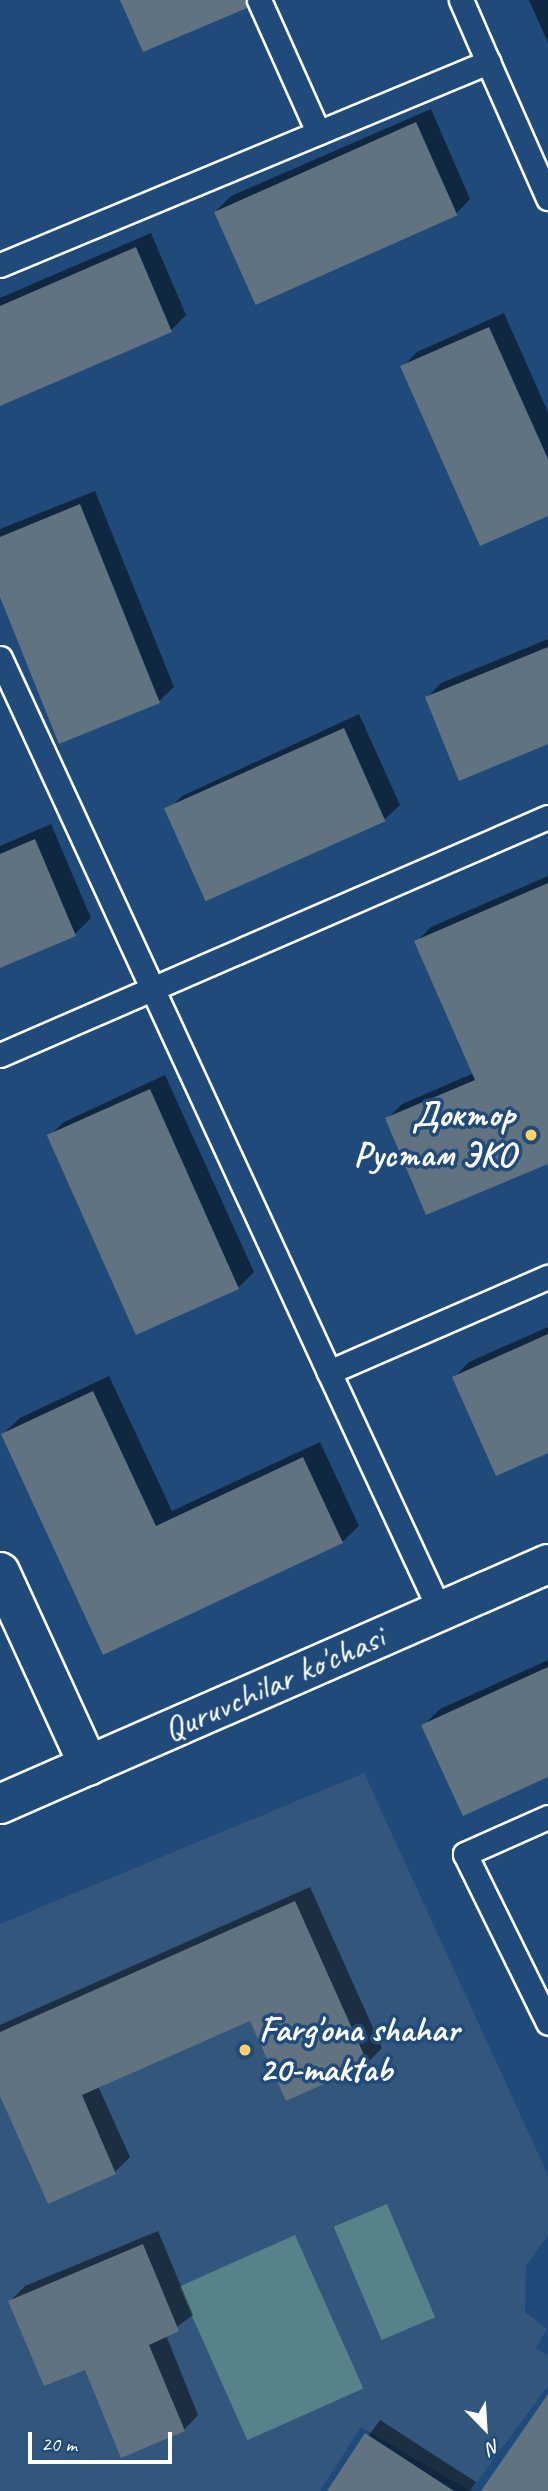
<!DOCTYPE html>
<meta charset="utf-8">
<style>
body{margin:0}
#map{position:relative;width:548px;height:2491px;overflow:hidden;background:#1f4a7a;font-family:Caveat,sans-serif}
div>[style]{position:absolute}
.built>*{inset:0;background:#33567c}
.green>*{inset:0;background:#56828a;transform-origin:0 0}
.shadow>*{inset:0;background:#0007}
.building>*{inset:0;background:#617381;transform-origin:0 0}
.roads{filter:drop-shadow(2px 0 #fff) drop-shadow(-2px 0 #fff) drop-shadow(0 2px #fff) drop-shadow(0 -2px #fff)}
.lane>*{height:23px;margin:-11.5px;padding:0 11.5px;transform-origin:11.5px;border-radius:11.5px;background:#1f4a7a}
.street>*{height:38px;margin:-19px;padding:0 19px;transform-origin:19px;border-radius:19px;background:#1f4a7a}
.dots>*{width:19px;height:19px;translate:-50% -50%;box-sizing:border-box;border:4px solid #1f4a7a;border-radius:50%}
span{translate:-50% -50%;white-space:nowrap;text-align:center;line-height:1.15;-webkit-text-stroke:7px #1f4a7a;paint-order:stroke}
.poi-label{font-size:35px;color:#fff;font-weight:700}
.right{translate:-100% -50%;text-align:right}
.left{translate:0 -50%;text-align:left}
.street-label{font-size:35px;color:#fff}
.north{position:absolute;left:450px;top:2393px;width:70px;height:70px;-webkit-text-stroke:5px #1f4a7a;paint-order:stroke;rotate:156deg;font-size:19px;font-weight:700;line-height:28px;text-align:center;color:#fff}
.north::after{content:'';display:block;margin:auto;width:24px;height:32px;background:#fff;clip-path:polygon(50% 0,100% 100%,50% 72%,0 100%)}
.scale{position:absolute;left:28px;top:2432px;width:144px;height:32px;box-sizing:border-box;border:4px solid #fff;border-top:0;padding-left:9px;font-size:21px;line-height:24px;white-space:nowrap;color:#fff;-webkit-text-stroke:5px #1f4a7a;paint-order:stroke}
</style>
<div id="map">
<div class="built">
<div style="clip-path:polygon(364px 1773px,548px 2175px,548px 2235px,526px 2266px,525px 2312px,547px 2329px,536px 2348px,548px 2355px,548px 2386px,470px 2491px,361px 2427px,320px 2491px,0 2491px,0 1924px)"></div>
</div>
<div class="green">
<div style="left:387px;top:2204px;width:123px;height:58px;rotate:67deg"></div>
<div style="left:295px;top:2235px;width:168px;height:127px;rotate:66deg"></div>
</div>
<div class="shadow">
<div style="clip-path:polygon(529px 0,548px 0,548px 43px)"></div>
<div style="clip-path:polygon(431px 109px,470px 199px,456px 214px,216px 211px,231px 196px)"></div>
<div style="clip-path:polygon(151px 233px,186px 315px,171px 330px,0 404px,0 298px)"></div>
<div style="clip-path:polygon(504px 313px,548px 412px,548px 514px,403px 367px,417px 352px)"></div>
<div style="clip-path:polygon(95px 491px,174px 687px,159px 701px,0 592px,0 529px)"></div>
<div style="clip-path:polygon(548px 639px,548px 742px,427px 698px,441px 683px)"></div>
<div style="clip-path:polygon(359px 714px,400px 805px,385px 819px,167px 811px,182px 796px)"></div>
<div style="clip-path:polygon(51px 824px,91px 918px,75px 934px,0 966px,0 846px)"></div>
<div style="clip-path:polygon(548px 876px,548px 1162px,387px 1119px,402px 1104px,474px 1073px,416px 942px,431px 927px)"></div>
<div style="clip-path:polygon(165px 1075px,254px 1272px,239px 1287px,49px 1136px,64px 1122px)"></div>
<div style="clip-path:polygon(548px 1327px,548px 1451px,454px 1378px,469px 1362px)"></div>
<div style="clip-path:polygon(109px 1376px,172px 1511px,320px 1442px,359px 1526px,342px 1542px,104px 1652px,3px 1434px,20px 1418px)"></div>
<div style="clip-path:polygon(548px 1660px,548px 1775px,424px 1725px,440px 1709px)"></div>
<div style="clip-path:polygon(310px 1887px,382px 2048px,367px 2063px,251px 2018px,98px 2086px,130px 2157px,115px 2172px,49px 2202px,0 2092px,0 2025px)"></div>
<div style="clip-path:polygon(158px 2231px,193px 2315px,166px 2335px,198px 2415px,184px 2430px,85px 2368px,10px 2301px,25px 2286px)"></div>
<div style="clip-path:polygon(380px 2420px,476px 2482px,470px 2491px,329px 2491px)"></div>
</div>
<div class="building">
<div style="clip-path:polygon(120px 0,245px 0,247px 8px,143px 52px)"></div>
<div style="left:416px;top:122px;width:102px;height:221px;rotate:66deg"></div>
<div style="clip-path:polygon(136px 247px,172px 332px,0 406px,0 306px)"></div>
<div style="clip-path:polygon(489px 327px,548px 459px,548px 516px,480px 546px,400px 366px)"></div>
<div style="clip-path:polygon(80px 504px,160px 703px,59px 744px,0 597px,0 537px)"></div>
<div style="clip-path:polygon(548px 647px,548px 744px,459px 781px,425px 697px)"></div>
<div style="left:344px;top:728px;width:102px;height:197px;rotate:66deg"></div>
<div style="clip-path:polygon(35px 839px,76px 936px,0 968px,0 854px)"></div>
<div style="clip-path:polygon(548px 883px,548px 1164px,426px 1215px,385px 1118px,475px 1080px,414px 941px)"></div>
<div style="left:150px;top:1089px;width:219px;height:113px;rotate:66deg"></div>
<div style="clip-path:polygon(548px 1334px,548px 1453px,496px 1476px,452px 1377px)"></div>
<div style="clip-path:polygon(93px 1391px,156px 1526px,303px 1457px,343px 1543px,103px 1655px,1px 1434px)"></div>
<div style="clip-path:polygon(548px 1667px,548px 1777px,463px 1816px,421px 1725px)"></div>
<div style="clip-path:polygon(295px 1901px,368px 2064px,286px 2101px,250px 2021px,82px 2095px,116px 2174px,48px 2204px,0 2096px,0 2032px)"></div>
<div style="clip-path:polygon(143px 2244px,179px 2331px,149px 2345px,185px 2431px,121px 2458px,85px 2370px,44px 2386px,8px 2301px)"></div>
<div style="clip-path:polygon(548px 2394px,548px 2491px,481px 2491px)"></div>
<div style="clip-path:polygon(365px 2433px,454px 2491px,327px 2491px)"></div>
</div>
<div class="roads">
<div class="lane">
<div style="left:259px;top:0;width:145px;rotate:65.9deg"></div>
<div style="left:488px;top:62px;width:149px;rotate:66.2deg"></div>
<div style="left:0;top:265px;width:529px;rotate:-22.59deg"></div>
<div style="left:488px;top:62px;width:68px;rotate:-113.5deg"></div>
<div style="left:0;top:658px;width:786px;rotate:65.26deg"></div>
<div style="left:329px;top:1372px;width:239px;rotate:-23.5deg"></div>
<div style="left:0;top:1055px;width:597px;rotate:-23.48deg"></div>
<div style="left:329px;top:1372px;width:264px;rotate:65.1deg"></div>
<div style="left:548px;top:1817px;width:91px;rotate:156deg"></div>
<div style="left:465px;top:1854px;width:188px;rotate:63.8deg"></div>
</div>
<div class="street">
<div style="left:0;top:1572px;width:213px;rotate:65.4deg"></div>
<div style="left:0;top:1804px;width:598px;rotate:-23.65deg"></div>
</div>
</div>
<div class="dots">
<div style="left:531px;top:1135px;background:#ffd166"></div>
<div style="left:245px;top:2050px;background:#ffd166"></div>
</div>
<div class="poi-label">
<span class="right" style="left:515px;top:1135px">Доктор<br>Рустам ЭКО</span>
<span class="left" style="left:259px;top:2050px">Farg'ona shahar<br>20-maktab</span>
</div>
<div class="street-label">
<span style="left:274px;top:1684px;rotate:-24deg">Quruvchilar ko'chasi</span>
</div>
<div class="north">N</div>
<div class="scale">20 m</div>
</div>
